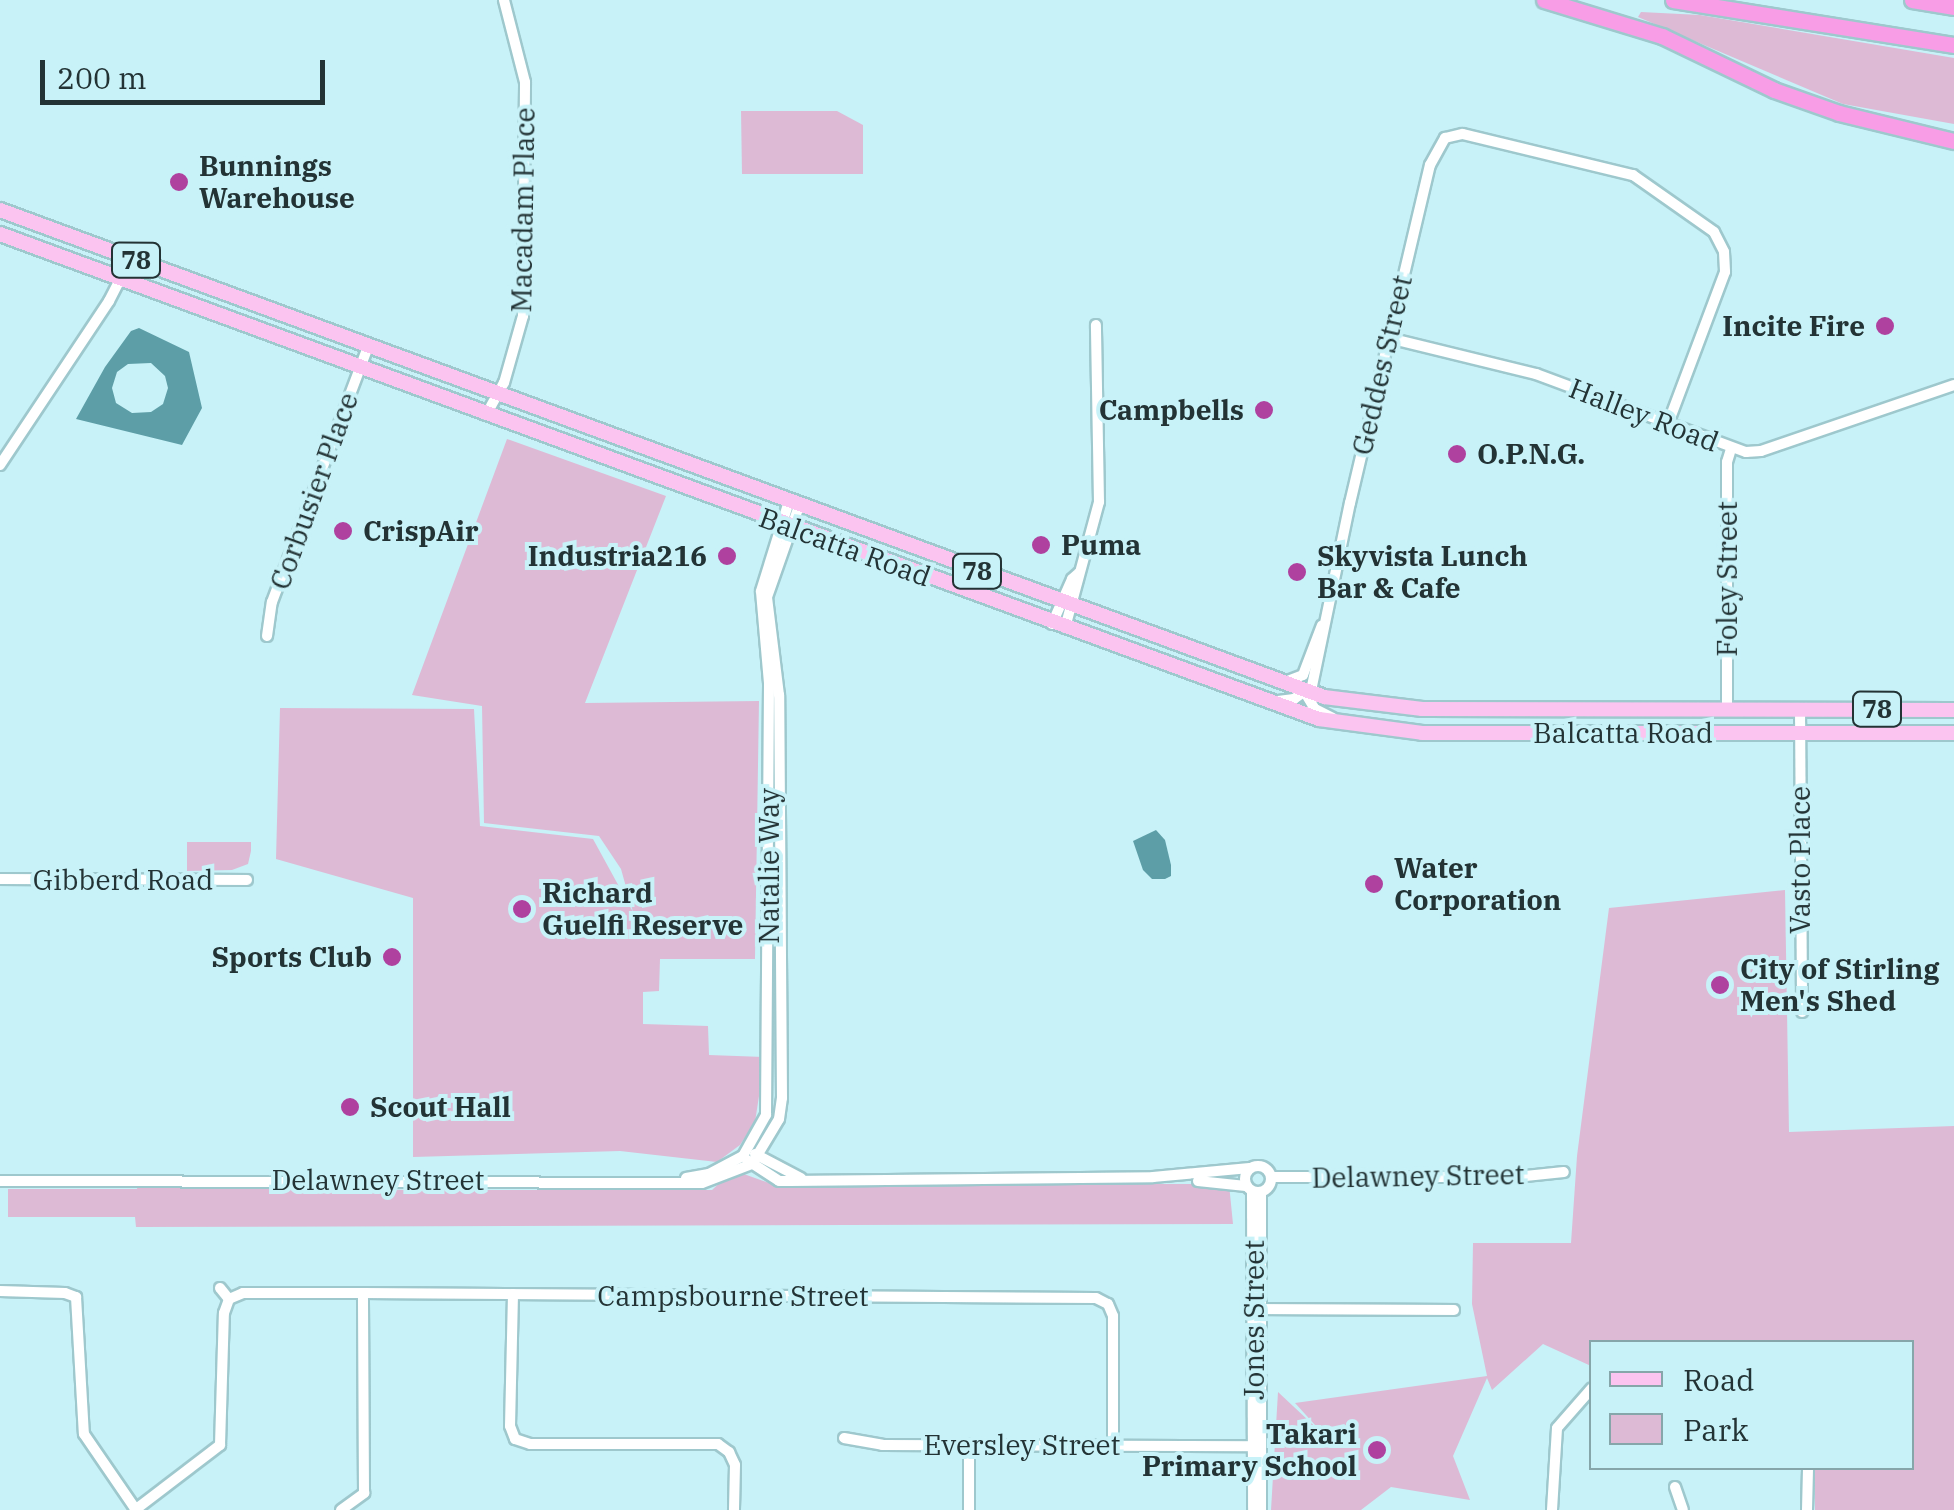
<!DOCTYPE html>
<style>
body{margin:0}
#map{position:relative;width:1954px;height:1510px;overflow:hidden;background:#c8f2f8;font-family:"IBM Plex Serif",serif}
div>[style]{position:absolute}
.green>*{inset:0;background:#ddbad5}
.water>*{inset:0;background:#5d9ea7}
.roads{filter:drop-shadow(2px 0 #9ec8cd) drop-shadow(-2px 0 #9ec8cd) drop-shadow(0 2px #9ec8cd) drop-shadow(0 -2px #9ec8cd)}
.minor>*{height:10px;margin:-5px;padding:0 5px;transform-origin:5px;border-radius:5px;background:#fff}
.minor>.ring{margin:-5px;padding:0;box-sizing:content-box;background:none;border:10px solid #fff;border-radius:50%}
.major>*{height:14px;margin:-7px;padding:0 7px;transform-origin:7px;border-radius:7px;background:#fbc4f0}
.highway>*{height:15px;margin:-7.5px;padding:0 7.5px;transform-origin:7.5px;border-radius:7.5px;background:#f89de6}
.dots>*{width:28px;height:28px;translate:-50% -50%;box-sizing:border-box;border:5px solid #c8f2f8;border-radius:50%}
span{translate:-50% -50%;white-space:nowrap;text-align:center;line-height:1.15;-webkit-text-stroke:8px #c8f2f8;paint-order:stroke}
.shield-label span{padding:2px 8px;background:#c8f2f8;border:2px solid;border-radius:8px;-webkit-text-stroke-width:0}
.shield-label{font-size:25px;color:#233335;font-weight:700}
.poi-label{font-size:28px;color:#233335;font-weight:700}
.left{translate:0 -50%;text-align:left}
.right{translate:-100% -50%;text-align:right}
.street-label{font-size:28px;color:#233335}
.legend{position:absolute;left:1589px;top:1340px;width:325px;height:130px;box-sizing:border-box;background:#c8f2f8;border:2px solid #86a6aa;margin:0;padding:12px 18px;list-style:none;font-size:30px;color:#233335}
.legend li{display:flex;align-items:center;gap:20px;height:50px}
.legend b{width:50px;border:2px solid #86a6aa}
.scale{position:absolute;left:40px;top:60px;width:285px;height:45px;box-sizing:border-box;border:5px solid #233335;border-top:0;padding-left:12px;font-size:30px;line-height:35px;white-space:nowrap;color:#233335;-webkit-text-stroke:8px #c8f2f8;paint-order:stroke}
</style>
<div id="map">
<div class="green">
<div style="clip-path:polygon(1641px 12px,1700px 15px,1954px 58px,1954px 124px,1843px 104px,1638px 17px)"></div>
<div style="clip-path:polygon(741px 111px,837px 111px,863px 125px,863px 174px,742px 174px)"></div>
<div style="clip-path:polygon(507px 439px,666px 496px,585px 703px,759px 701px,755px 959px,660px 959px,659px 991px,643px 992px,643px 1024px,708px 1026px,709px 1055px,765px 1057px,755px 1122px,740px 1145px,717px 1162px,620px 1151px,413px 1157px,413px 898px,276px 859px,280px 708px,474px 709px,480px 826px,593px 839px,633px 912px,621px 869px,599px 836px,484px 823px,482px 706px,412px 695px)"></div>
<div style="clip-path:polygon(187px 842px,251px 842px,251px 851px,248px 864px,232px 870px,187px 871px)"></div>
<div style="clip-path:polygon(1785px 890px,1789px 1132px,1954px 1126px,1954px 1510px,1815px 1510px,1815px 1468px,1912px 1468px,1912px 1342px,1592px 1342px,1591px 1366px,1543px 1344px,1492px 1390px,1487px 1378px,1453px 1456px,1470px 1500px,1391px 1487px,1361px 1510px,1271px 1510px,1278px 1392px,1325px 1436px,1295px 1403px,1487px 1376px,1472px 1304px,1473px 1243px,1571px 1243px,1577px 1156px,1609px 908px)"></div>
<div style="clip-path:polygon(741px 1173px,772px 1184px,1229px 1184px,1233px 1224px,136px 1227px,135px 1217px,8px 1217px,8px 1189px,137px 1189px,138px 1183px,406px 1190px,712px 1190px,724px 1179px)"></div>
</div>
<div class="water">
<div style="clip-path:polygon(evenodd,139px 328px,189px 352px,202px 408px,182px 445px,76px 419px,105px 367px,131px 331px,139px 328px,151px 363px,165px 376px,168px 388px,163px 404px,151px 412px,132px 413px,116px 403px,112px 388px,117px 372px,128px 364px,151px 363px)"></div>
<div style="clip-path:polygon(1156px 830px,1165px 840px,1171px 865px,1171px 876px,1165px 879px,1152px 879px,1143px 870px,1133px 841px)"></div>
</div>
<div class="roads">
<div class="minor">
<div style="left:1389px;top:338px;width:151px;rotate:13.8deg"></div>
<div style="left:1536px;top:374px;width:224px;rotate:20.4deg"></div>
<div style="left:1746px;top:452px;width:15px;rotate:-4deg"></div>
<div style="left:1761px;top:451px;width:204px;rotate:-18.9deg"></div>
<div style="left:486px;top:415px;width:37px;rotate:-61deg"></div>
<div style="left:504px;top:383px;width:70px;rotate:-74.2deg"></div>
<div style="left:523px;top:316px;width:234px;rotate:-89.5deg"></div>
<div style="left:525px;top:82px;width:85px;rotate:-104.4deg"></div>
<div style="left:0;top:465px;width:197px;rotate:-56.4deg"></div>
<div style="left:109px;top:301px;width:48px;rotate:-62.9deg"></div>
<div style="left:1052px;top:624px;width:49px;rotate:-66deg"></div>
<div style="left:1072px;top:579px;width:9px;rotate:-41deg"></div>
<div style="left:1065px;top:628px;width:131px;rotate:-74.9deg"></div>
<div style="left:1099px;top:502px;width:177px;rotate:-91deg"></div>
<div style="left:267px;top:636px;width:34px;rotate:-82deg"></div>
<div style="left:272px;top:602px;width:272px;rotate:-69.4deg"></div>
<div style="left:1285px;top:682px;width:19px;rotate:-21deg"></div>
<div style="left:1303px;top:675px;width:53px;rotate:-69.2deg"></div>
<div style="left:1304px;top:691px;width:21px;rotate:59deg"></div>
<div style="left:1315px;top:709px;width:20px;rotate:27deg"></div>
<div style="left:1278px;top:701px;width:16px;rotate:-7deg"></div>
<div style="left:1294px;top:699px;width:22px;rotate:-36deg"></div>
<div style="left:1312px;top:686px;width:187px;rotate:-78.3deg"></div>
<div style="left:1350px;top:503px;width:347px;rotate:-76.7deg"></div>
<div style="left:1430px;top:165px;width:31px;rotate:-61deg"></div>
<div style="left:1445px;top:138px;width:18px;rotate:-13deg"></div>
<div style="left:1463px;top:134px;width:175px;rotate:13.6deg"></div>
<div style="left:1633px;top:175px;width:99px;rotate:35.1deg"></div>
<div style="left:1714px;top:232px;width:22px;rotate:63deg"></div>
<div style="left:1724px;top:252px;width:20px;rotate:87deg"></div>
<div style="left:1725px;top:272px;width:162px;rotate:110.6deg"></div>
<div style="left:1800px;top:709px;width:303px;rotate:89.6deg"></div>
<div style="left:1727px;top:710px;width:248px;rotate:-90deg"></div>
<div style="left:1727px;top:462px;width:14px;rotate:-73deg"></div>
<div style="left:0;top:879px;width:247px;rotate:0.2deg"></div>
<div style="left:755px;top:1154px;width:52px;rotate:27.6deg"></div>
<div style="left:747px;top:1160px;width:38px;rotate:33deg"></div>
<div style="left:779px;top:1181px;width:11px"></div>
<div style="left:790px;top:1181px;width:363px;rotate:-0.6deg"></div>
<div style="left:1153px;top:1177px;width:97px;rotate:-5.3deg"></div>
<div class="ring" style="left:1245px;top:1166px;width:16px;height:16px"></div>
<div style="left:1271px;top:1177px;width:245px"></div>
<div style="left:1516px;top:1177px;width:48px;rotate:-5.9deg"></div>
<div style="left:686px;top:1178px;width:23px;rotate:-10deg"></div>
<div style="left:709px;top:1174px;width:38px;rotate:-28deg"></div>
<div style="left:743px;top:1156px;width:47px;rotate:-60.7deg"></div>
<div style="left:766px;top:1115px;width:432px;rotate:-89.6deg"></div>
<div style="left:769px;top:683px;width:92px;rotate:-95deg"></div>
<div style="left:761px;top:591px;width:94px;rotate:-72.7deg"></div>
<div style="left:0;top:1181px;width:702px;rotate:0.16deg"></div>
<div style="left:702px;top:1183px;width:53px;rotate:-20.8deg"></div>
<div style="left:752px;top:1164px;width:52px;rotate:-59deg"></div>
<div style="left:779px;top:1119px;width:21px;rotate:-82deg"></div>
<div style="left:782px;top:1098px;width:403px;rotate:-90.4deg"></div>
<div style="left:779px;top:695px;width:99px;rotate:-97deg"></div>
<div style="left:767px;top:597px;width:96px;rotate:-70.6deg"></div>
<div style="left:1198px;top:1181px;width:48px;rotate:5.9deg"></div>
<div style="left:1252px;top:1191px;width:319px;rotate:89.8deg"></div>
<div style="left:220px;top:1288px;width:14px;rotate:51deg"></div>
<div style="left:229px;top:1299px;width:15px;rotate:-23deg"></div>
<div style="left:243px;top:1293px;width:120px"></div>
<div style="left:363px;top:1293px;width:733px;rotate:0.39deg"></div>
<div style="left:1096px;top:1298px;width:13px;rotate:27deg"></div>
<div style="left:1108px;top:1304px;width:13px;rotate:67deg"></div>
<div style="left:1113px;top:1316px;width:130px;rotate:90deg"></div>
<div style="left:0;top:1291px;width:65px;rotate:1.8deg"></div>
<div style="left:65px;top:1293px;width:12px;rotate:20deg"></div>
<div style="left:76px;top:1297px;width:137px;rotate:86.7deg"></div>
<div style="left:84px;top:1434px;width:92px;rotate:55.6deg"></div>
<div style="left:513px;top:1294px;width:132px;rotate:91.3deg"></div>
<div style="left:510px;top:1426px;width:14px;rotate:69deg"></div>
<div style="left:515px;top:1439px;width:16px;rotate:18deg"></div>
<div style="left:530px;top:1444px;width:188px"></div>
<div style="left:718px;top:1444px;width:14px;rotate:36deg"></div>
<div style="left:729px;top:1452px;width:14px;rotate:65deg"></div>
<div style="left:735px;top:1465px;width:45px;rotate:91.3deg"></div>
<div style="left:1255px;top:1309px;width:199px;rotate:0.3deg"></div>
<div style="left:844px;top:1438px;width:39px;rotate:10deg"></div>
<div style="left:882px;top:1445px;width:379px;rotate:0.2deg"></div>
<div style="left:1675px;top:1487px;width:24px;rotate:71deg"></div>
<div style="left:135px;top:1510px;width:107px;rotate:-37.4deg"></div>
<div style="left:220px;top:1445px;width:132px;rotate:-88.3deg"></div>
<div style="left:224px;top:1313px;width:15px;rotate:-70deg"></div>
<div style="left:341px;top:1510px;width:29px;rotate:-36deg"></div>
<div style="left:364px;top:1493px;width:200px;rotate:-90.3deg"></div>
<div style="left:969px;top:1510px;width:66px;rotate:-90deg"></div>
<div style="left:1261px;top:1510px;width:318px;rotate:-90deg"></div>
<div style="left:1552px;top:1510px;width:82px;rotate:-86.5deg"></div>
<div style="left:1557px;top:1428px;width:53px;rotate:-48.8deg"></div>
<div style="left:1807px;top:1510px;width:42px;rotate:-88.6deg"></div>
</div>
<div class="major">
<div style="left:0;top:210px;width:1411px;rotate:20.19deg"></div>
<div style="left:1324px;top:697px;width:99px;rotate:7deg"></div>
<div style="left:1422px;top:709px;width:532px;rotate:0.11deg"></div>
<div style="left:0;top:234px;width:1405px;rotate:20.19deg"></div>
<div style="left:1319px;top:719px;width:104px;rotate:7.7deg"></div>
<div style="left:1422px;top:733px;width:532px"></div>
</div>
<div class="highway">
<div style="left:1544px;top:0;width:123px;rotate:17deg"></div>
<div style="left:1662px;top:36px;width:124px;rotate:25.7deg"></div>
<div style="left:1774px;top:90px;width:69px;rotate:19.5deg"></div>
<div style="left:1839px;top:113px;width:118px;rotate:13.7deg"></div>
<div style="left:1673px;top:0;width:285px;rotate:9.1deg"></div>
<div style="left:1912px;top:0;width:43px;rotate:9.5deg"></div>
</div>
</div>
<div class="dots">
<div style="left:179px;top:182px;background:#af419f"></div>
<div style="left:1885px;top:326px;background:#af419f"></div>
<div style="left:1264px;top:410px;background:#af419f"></div>
<div style="left:1457px;top:454px;background:#af419f"></div>
<div style="left:343px;top:531px;background:#af419f"></div>
<div style="left:1041px;top:545px;background:#af419f"></div>
<div style="left:727px;top:556px;background:#af419f"></div>
<div style="left:1297px;top:572px;background:#af419f"></div>
<div style="left:1374px;top:884px;background:#af419f"></div>
<div style="left:522px;top:909px;background:#af419f"></div>
<div style="left:392px;top:957px;background:#af419f"></div>
<div style="left:1720px;top:985px;background:#af419f"></div>
<div style="left:350px;top:1107px;background:#af419f"></div>
<div style="left:1377px;top:1450px;background:#af419f"></div>
</div>
<div class="shield-label">
<span style="left:136px;top:260px">78</span>
<span style="left:977px;top:571px">78</span>
<span style="left:1877px;top:709px">78</span>
</div>
<div class="poi-label">
<span class="left" style="left:199px;top:182px">Bunnings<br>Warehouse</span>
<span class="right" style="left:1865px;top:326px">Incite Fire</span>
<span class="right" style="left:1244px;top:410px">Campbells</span>
<span class="left" style="left:1477px;top:454px">O.P.N.G.</span>
<span class="left" style="left:363px;top:531px">CrispAir</span>
<span class="left" style="left:1061px;top:545px">Puma</span>
<span class="right" style="left:707px;top:556px">Industria216</span>
<span class="left" style="left:1317px;top:572px">Skyvista Lunch<br>Bar &amp; Cafe</span>
<span class="left" style="left:1394px;top:884px">Water<br>Corporation</span>
<span class="left" style="left:542px;top:909px">Richard<br>Guelfi Reserve</span>
<span class="right" style="left:372px;top:957px">Sports Club</span>
<span class="left" style="left:1740px;top:985px">City of Stirling<br>Men's Shed</span>
<span class="left" style="left:370px;top:1107px">Scout Hall</span>
<span class="right" style="left:1357px;top:1450px">Takari<br>Primary School</span>
</div>
<div class="street-label">
<span style="left:523px;top:210px;rotate:-89deg">Macadam Place</span>
<span style="left:1382px;top:365px;rotate:-77deg">Geddes Street</span>
<span style="left:1644px;top:415px;rotate:21deg">Halley Road</span>
<span style="left:314px;top:491px;rotate:-70deg">Corbusier Place</span>
<span style="left:845px;top:547px;rotate:20deg">Balcatta Road</span>
<span style="left:1727px;top:579px;rotate:-90deg">Foley Street</span>
<span style="left:1623px;top:733px">Balcatta Road</span>
<span style="left:1800px;top:860px;rotate:-90deg">Vasto Place</span>
<span style="left:769px;top:866px;rotate:-90deg">Natalie Way</span>
<span style="left:123px;top:880px">Gibberd Road</span>
<span style="left:1418px;top:1176px;rotate:-1deg">Delawney Street</span>
<span style="left:378px;top:1180px">Delawney Street</span>
<span style="left:733px;top:1296px">Campsbourne Street</span>
<span style="left:1254px;top:1320px;rotate:-90deg">Jones Street</span>
<span style="left:1022px;top:1445px">Eversley Street</span>
</div>
<ul class="legend">
<li><b style="height:12px;background:#fbc4f0"></b>Road</li>
<li><b style="height:28px;background:#ddbad5"></b>Park</li>
</ul>
<div class="scale">200 m</div>
</div>
